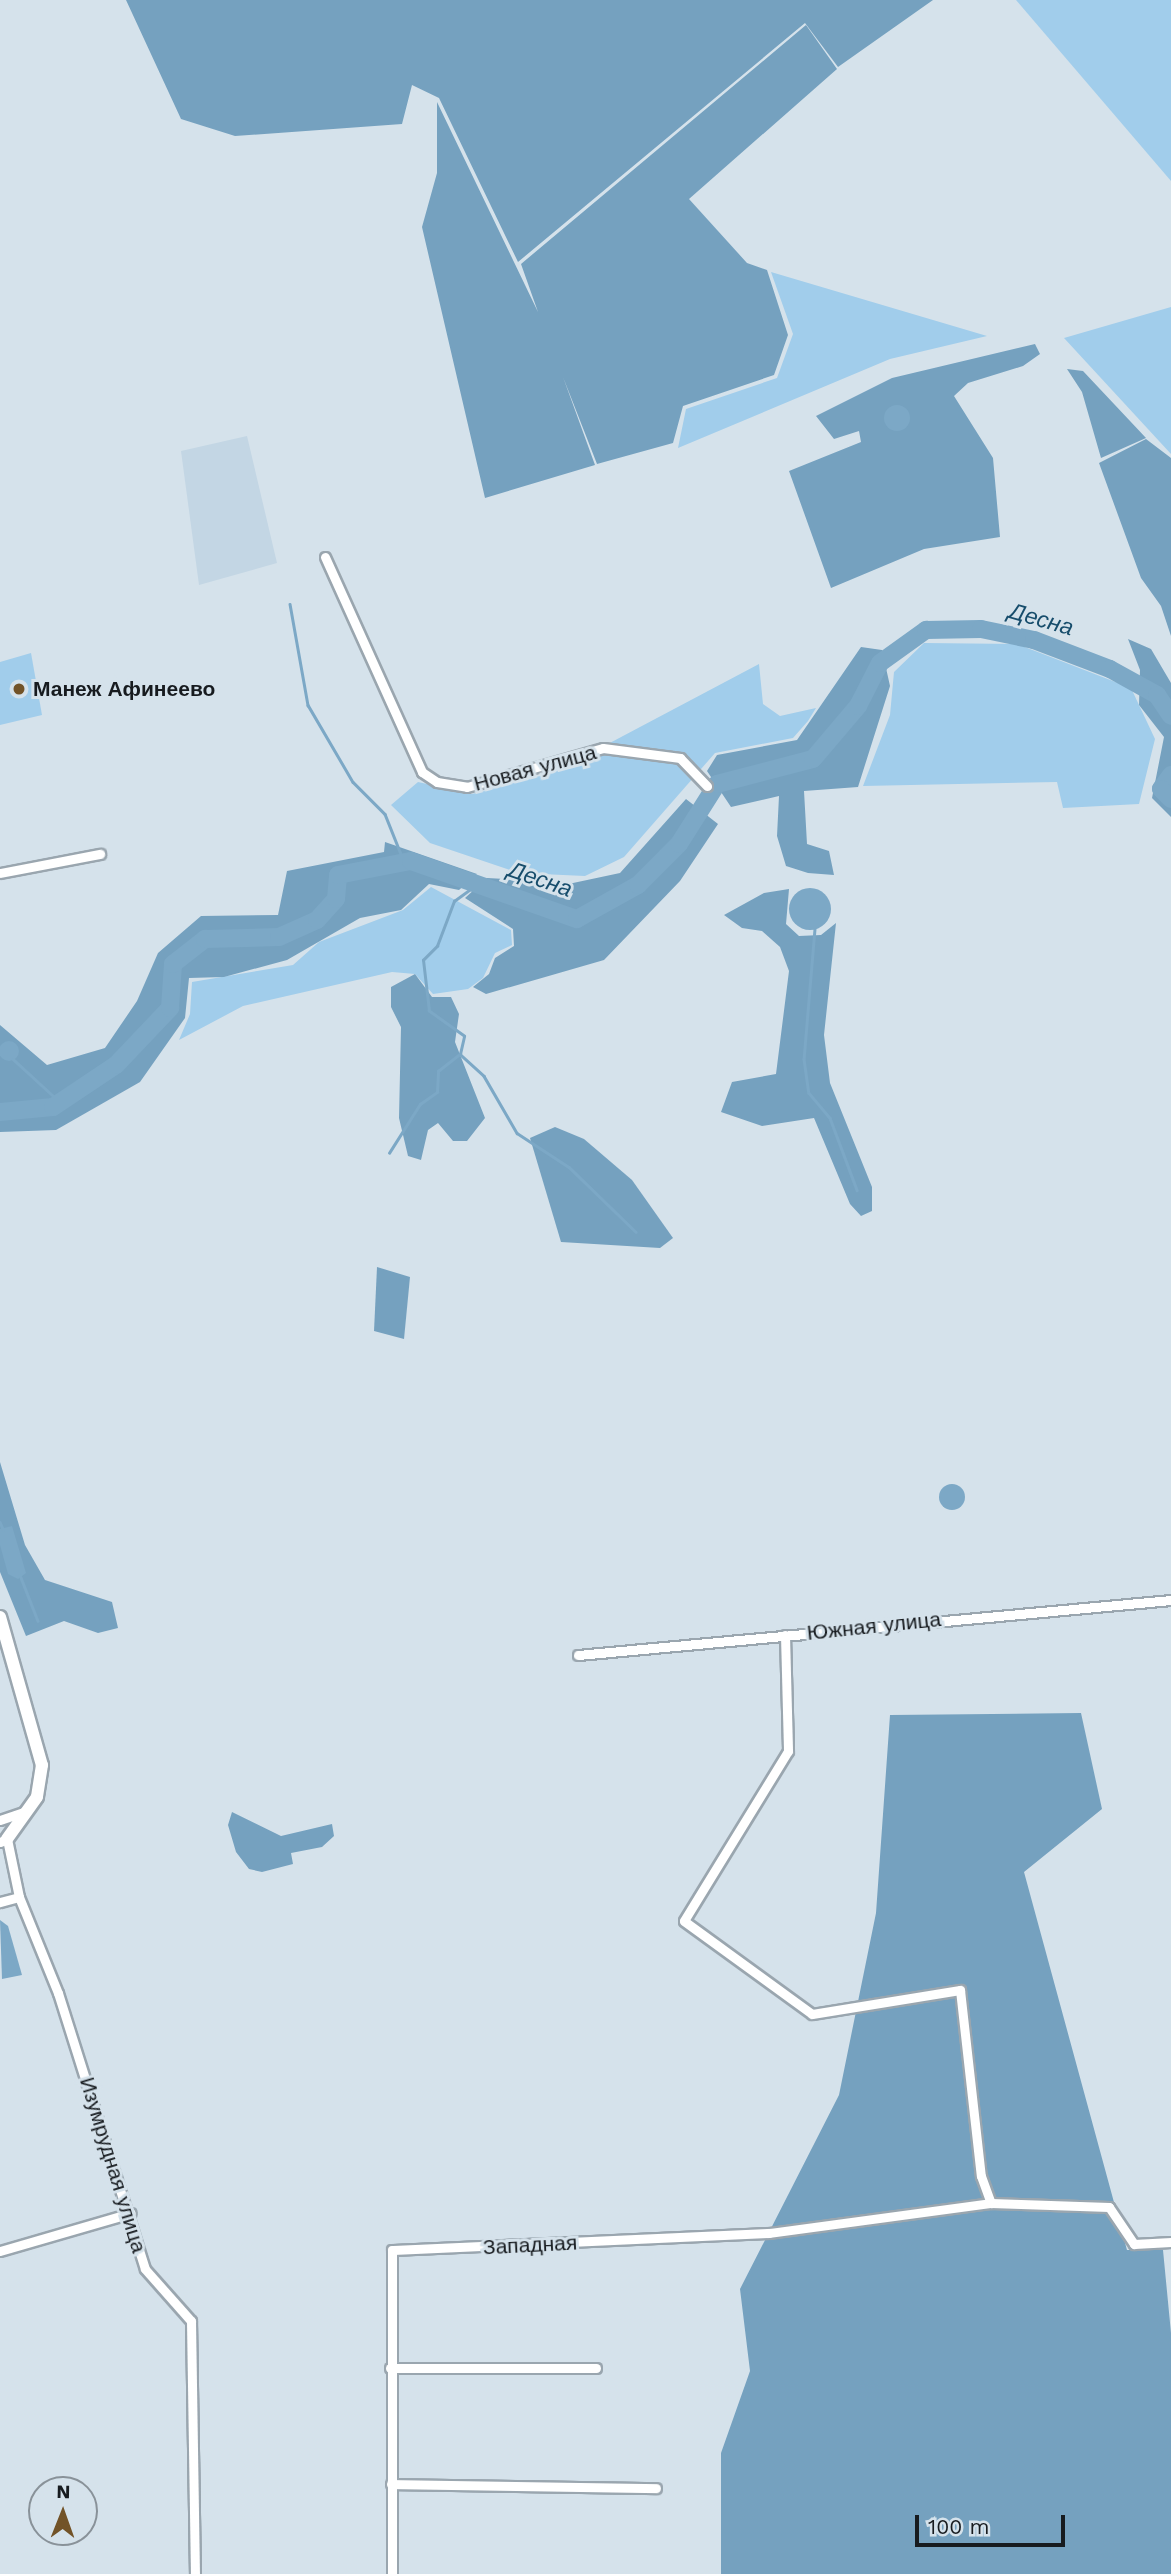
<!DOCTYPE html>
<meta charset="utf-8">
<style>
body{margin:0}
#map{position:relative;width:1171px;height:2574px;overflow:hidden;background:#d5e2eb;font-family:"Work Sans",sans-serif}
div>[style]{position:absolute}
.built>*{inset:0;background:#c3d6e4}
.green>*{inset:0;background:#a1cdeb}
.forest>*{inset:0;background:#75a1bf}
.water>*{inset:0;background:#7ca8c6}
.round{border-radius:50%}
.stream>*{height:2.5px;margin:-1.25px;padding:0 1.25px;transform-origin:1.25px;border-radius:1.25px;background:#7ca8c6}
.river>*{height:18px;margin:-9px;padding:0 9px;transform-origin:9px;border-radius:9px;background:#7ca8c6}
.roads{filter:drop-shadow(2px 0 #9aa6af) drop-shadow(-2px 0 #9aa6af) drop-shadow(0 2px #9aa6af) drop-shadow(0 -2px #9aa6af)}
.minor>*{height:9px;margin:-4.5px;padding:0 4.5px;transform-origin:4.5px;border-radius:4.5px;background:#fff}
.tertiary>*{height:12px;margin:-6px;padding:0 6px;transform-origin:6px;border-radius:6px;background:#fff}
.dots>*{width:19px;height:19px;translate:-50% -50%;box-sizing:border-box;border:4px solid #d5e2eb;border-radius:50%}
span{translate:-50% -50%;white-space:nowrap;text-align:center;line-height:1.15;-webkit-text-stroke:6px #d5e2eb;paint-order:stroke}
.poi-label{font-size:21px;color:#171b1f;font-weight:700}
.left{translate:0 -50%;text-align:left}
.street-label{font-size:21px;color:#171b1f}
.water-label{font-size:23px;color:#174d6c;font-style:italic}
.north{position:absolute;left:28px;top:2476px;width:70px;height:70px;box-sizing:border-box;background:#d5e2eb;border:2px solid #899299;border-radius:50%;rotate:1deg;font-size:19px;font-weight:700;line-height:28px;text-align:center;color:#171b1f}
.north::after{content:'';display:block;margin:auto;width:24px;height:32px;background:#725328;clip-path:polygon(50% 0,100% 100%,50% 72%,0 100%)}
.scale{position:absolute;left:915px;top:2515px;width:150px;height:32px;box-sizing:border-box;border:4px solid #171b1f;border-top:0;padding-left:9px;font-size:21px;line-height:24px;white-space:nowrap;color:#171b1f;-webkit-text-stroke:5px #d5e2eb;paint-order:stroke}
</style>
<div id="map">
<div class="built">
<div style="clip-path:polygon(247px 436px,277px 563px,199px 585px,181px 451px)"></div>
</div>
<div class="green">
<div style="clip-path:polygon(1016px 0,1171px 0,1171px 181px)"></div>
<div style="clip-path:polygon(771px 272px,987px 336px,890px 359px,678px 448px,686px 409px,777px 378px,793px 334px)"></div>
<div style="clip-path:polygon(1171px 307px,1171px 454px,1064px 338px)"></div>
<div style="clip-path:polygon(924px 643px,1017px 644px,1131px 688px,1155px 739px,1139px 804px,1063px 808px,1057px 782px,863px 786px,890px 715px,894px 672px)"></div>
<div style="clip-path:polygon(31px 653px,42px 715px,0 725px,0 662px)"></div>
<div style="clip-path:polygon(759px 664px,763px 704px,780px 716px,816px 708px,808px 721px,793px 738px,715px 753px,624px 857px,585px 876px,519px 873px,430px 843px,391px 805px,418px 782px,472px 794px,555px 772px)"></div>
<div style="clip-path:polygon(431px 887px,511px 930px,512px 945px,495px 953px,483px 978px,468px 989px,433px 994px,415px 974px,392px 972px,243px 1006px,179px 1040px,190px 1014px,192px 982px,293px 965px,319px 942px,403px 910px)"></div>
</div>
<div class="forest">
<div style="clip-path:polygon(126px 0,933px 0,838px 67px,805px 23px,518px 262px,439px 98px,412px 85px,402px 124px,235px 136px,181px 119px)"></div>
<div style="clip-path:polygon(806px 25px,837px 69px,689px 199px,747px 263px,767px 270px,788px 335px,774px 375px,683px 406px,673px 443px,597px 464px,563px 377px,595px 465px,485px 498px,422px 227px,437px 173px,437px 102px,538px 312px,521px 264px)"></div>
<div style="clip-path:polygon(1035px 344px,1040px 354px,1023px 366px,968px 383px,954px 396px,993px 458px,1000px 537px,924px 549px,831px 588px,789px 471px,861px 442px,859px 431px,834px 439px,816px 416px,892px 378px)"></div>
<div style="clip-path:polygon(1067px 369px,1083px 371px,1146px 438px,1101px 458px,1082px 392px)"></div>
<div style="clip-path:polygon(1146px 439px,1171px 458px,1171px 636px,1161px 606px,1141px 578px,1099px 463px)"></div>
<div style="clip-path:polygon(1128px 639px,1151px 649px,1171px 683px,1171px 817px,1152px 798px,1164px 737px,1139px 705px,1140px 670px)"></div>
<div style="clip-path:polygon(861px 647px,882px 650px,890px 686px,858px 787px,804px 791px,807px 844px,829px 851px,834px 875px,808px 873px,786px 866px,777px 836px,779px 796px,731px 807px,707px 771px,717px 755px,797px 740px)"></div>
<div style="clip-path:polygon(686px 799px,718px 824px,680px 881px,604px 960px,486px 994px,473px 987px,489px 974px,495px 958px,514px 946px,513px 929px,465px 898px,487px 878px,573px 883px,620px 873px)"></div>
<div style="clip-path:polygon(385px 842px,477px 874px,459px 890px,429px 884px,401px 910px,360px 918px,287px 960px,224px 977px,189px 978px,185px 1018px,140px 1082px,56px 1130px,0 1132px,0 1025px,47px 1065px,105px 1048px,137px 1001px,158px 953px,201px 916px,278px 915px,287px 871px,384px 852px)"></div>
<div style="clip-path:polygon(789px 889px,786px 924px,799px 936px,821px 935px,836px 923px,824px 1035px,830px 1083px,872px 1187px,872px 1211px,861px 1216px,850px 1204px,814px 1118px,762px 1126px,721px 1112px,732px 1082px,776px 1074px,789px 971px,780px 947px,762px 931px,742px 928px,724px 915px,764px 893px)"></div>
<div style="clip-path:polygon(415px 974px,432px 997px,451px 997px,459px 1014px,455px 1042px,485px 1118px,467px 1141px,453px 1141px,438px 1123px,428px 1130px,421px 1160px,408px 1156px,399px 1118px,401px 1027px,391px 1007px,391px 987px)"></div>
<div style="clip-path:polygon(555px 1127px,584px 1139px,632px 1180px,673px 1238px,660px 1248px,561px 1242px,530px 1138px)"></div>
<div style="clip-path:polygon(377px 1267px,410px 1277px,404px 1339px,374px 1331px)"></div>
<div style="clip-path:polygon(0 1462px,25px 1545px,45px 1580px,112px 1602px,118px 1628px,98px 1633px,64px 1621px,26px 1636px,0 1572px)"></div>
<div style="clip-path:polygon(1081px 1713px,1102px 1809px,1024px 1872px,1127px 2250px,1163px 2250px,1171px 2333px,1171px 2574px,721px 2574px,721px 2453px,750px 2371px,740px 2289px,839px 2095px,876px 1913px,890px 1715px)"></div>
<div style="clip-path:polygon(232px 1812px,281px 1836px,332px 1824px,334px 1836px,322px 1847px,291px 1853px,293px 1864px,262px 1872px,249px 1869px,236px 1852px,228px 1825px)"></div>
</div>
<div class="water">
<div class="round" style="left:884px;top:405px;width:26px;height:26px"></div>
<div class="round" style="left:789px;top:888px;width:42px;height:42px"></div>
<div class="round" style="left:-1px;top:1041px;width:20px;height:20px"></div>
<div class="round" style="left:939px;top:1484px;width:26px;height:26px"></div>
<div style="clip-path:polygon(12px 1526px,26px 1573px,18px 1579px,8px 1574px,0 1545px,0 1529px)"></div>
<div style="clip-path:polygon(0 1920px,8px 1926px,22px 1975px,2px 1979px)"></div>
</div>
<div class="stream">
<div style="left:290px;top:604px;width:103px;rotate:79.9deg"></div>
<div style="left:308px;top:705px;width:89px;rotate:59.7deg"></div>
<div style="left:353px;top:782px;width:45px;rotate:45deg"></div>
<div style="left:385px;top:814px;width:54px;rotate:68.2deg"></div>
<div style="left:815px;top:929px;width:130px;rotate:94.8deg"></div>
<div style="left:804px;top:1059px;width:34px;rotate:82deg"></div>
<div style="left:809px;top:1093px;width:33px;rotate:50deg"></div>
<div style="left:830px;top:1118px;width:77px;rotate:69.4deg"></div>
<div style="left:461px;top:1055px;width:31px;rotate:42deg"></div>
<div style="left:484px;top:1076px;width:66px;rotate:59.9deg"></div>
<div style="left:517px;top:1133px;width:62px;rotate:33.2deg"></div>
<div style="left:569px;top:1167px;width:93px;rotate:44.1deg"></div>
<div style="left:13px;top:1059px;width:64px;rotate:42.5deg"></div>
<div style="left:389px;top:1153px;width:58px;rotate:-57.7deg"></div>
<div style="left:420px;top:1104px;width:21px;rotate:-35deg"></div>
<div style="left:437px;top:1092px;width:21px;rotate:-87deg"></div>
<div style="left:438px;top:1071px;width:28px;rotate:-38deg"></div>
<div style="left:460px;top:1054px;width:18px;rotate:-77deg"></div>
<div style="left:464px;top:1036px;width:43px;rotate:-144.5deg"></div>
<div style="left:429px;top:1011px;width:51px;rotate:-96.7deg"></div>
<div style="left:423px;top:960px;width:20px;rotate:-45deg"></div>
<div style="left:437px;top:946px;width:48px;rotate:-69.3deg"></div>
<div style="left:454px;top:901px;width:29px;rotate:-36deg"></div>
<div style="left:0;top:1522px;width:8px;rotate:67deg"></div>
<div style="left:20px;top:1575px;width:49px;rotate:68.6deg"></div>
</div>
<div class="river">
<div style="left:1171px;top:775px;width:17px;rotate:126deg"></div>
<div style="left:1161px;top:789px;width:14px;rotate:45deg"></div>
<div style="left:0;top:1112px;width:53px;rotate:-5.4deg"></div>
<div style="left:53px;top:1107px;width:76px;rotate:-33.7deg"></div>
<div style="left:116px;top:1065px;width:79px;rotate:-46.5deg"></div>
<div style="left:170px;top:1008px;width:44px;rotate:-86.1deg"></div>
<div style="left:173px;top:964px;width:41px;rotate:-38deg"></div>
<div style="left:205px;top:939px;width:74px;rotate:-1.5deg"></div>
<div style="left:279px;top:937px;width:42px;rotate:-24.1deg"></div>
<div style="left:317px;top:920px;width:28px;rotate:-48deg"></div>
<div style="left:336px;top:899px;width:24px;rotate:-85deg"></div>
<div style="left:338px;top:875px;width:74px;rotate:-10.9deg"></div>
<div style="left:411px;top:861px;width:176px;rotate:19.3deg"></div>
<div style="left:577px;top:919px;width:70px;rotate:-29.1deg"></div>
<div style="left:638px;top:885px;width:58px;rotate:-45deg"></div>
<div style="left:679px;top:844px;width:71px;rotate:-57.7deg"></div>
<div style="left:717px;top:784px;width:99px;rotate:-14.6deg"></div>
<div style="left:813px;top:759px;width:70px;rotate:-49.7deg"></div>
<div style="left:858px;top:706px;width:48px;rotate:-62.9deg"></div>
<div style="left:880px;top:663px;width:57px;rotate:-35.7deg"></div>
<div style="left:926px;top:630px;width:55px;rotate:-1deg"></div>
<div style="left:981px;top:629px;width:54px;rotate:11.7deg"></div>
<div style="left:1034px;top:640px;width:81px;rotate:20.9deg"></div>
<div style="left:1110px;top:669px;width:54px;rotate:29deg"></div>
<div style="left:1157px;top:695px;width:25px;rotate:56deg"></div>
</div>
<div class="roads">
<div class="minor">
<div style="left:325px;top:557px;width:236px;rotate:65.7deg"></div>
<div style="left:422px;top:772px;width:18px;rotate:34deg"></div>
<div style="left:437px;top:782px;width:30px;rotate:9deg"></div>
<div style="left:467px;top:787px;width:141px;rotate:-16deg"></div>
<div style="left:603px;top:748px;width:78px;rotate:7.4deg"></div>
<div style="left:680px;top:758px;width:39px;rotate:46deg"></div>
<div style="left:0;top:873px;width:102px;rotate:-10.8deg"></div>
<div style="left:785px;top:1635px;width:116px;rotate:88.5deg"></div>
<div style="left:788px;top:1751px;width:199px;rotate:121.5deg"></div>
<div style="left:684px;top:1921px;width:158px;rotate:36deg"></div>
<div style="left:812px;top:2014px;width:150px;rotate:-9.2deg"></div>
<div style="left:960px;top:1990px;width:187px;rotate:83.6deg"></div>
<div style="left:981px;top:2176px;width:29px;rotate:70deg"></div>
<div style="left:991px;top:2203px;width:118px;rotate:1.9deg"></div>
<div style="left:1109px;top:2207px;width:45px;rotate:56deg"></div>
<div style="left:1134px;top:2244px;width:37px;rotate:-3deg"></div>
<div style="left:578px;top:1655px;width:596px;rotate:-5.3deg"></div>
<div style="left:0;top:1820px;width:28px;rotate:-19deg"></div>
<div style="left:0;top:1842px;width:8px;rotate:-23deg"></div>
<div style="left:7px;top:1839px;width:59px;rotate:78.3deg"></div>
<div style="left:19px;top:1897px;width:20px;rotate:165deg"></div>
<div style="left:19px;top:1897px;width:104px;rotate:67.9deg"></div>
<div style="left:58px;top:1993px;width:289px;rotate:72.5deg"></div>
<div style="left:145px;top:2269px;width:69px;rotate:48.5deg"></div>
<div style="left:191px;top:2321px;width:253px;rotate:89.1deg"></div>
<div style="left:0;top:2251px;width:136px;rotate:-16.2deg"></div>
<div style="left:390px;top:2368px;width:206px"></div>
<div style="left:391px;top:2484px;width:265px;rotate:0.9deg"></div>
<div style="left:392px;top:2574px;width:324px;rotate:-90deg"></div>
<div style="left:392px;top:2250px;width:377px;rotate:-2.6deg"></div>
<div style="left:769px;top:2233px;width:224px;rotate:-7.7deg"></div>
</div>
<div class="tertiary">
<div style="left:0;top:1617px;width:154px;rotate:74.2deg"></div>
<div style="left:42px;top:1765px;width:32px;rotate:99deg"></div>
<div style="left:37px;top:1797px;width:52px;rotate:125.5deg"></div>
</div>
</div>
<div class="dots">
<div style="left:19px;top:689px;background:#725328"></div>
</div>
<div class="poi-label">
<span class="left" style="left:33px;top:689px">Манеж Афинеево</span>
</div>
<div class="street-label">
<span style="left:535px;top:768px;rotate:-15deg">Новая улица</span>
<span style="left:874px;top:1626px;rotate:-6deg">Южная улица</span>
<span style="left:113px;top:2165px;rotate:73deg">Изумрудная улица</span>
<span style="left:530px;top:2245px;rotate:-3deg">Западная</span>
</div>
<div class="water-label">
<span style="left:1041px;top:620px;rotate:16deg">Десна</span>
<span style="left:540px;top:880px;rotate:19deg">Десна</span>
</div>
<div class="north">N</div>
<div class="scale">100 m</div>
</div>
